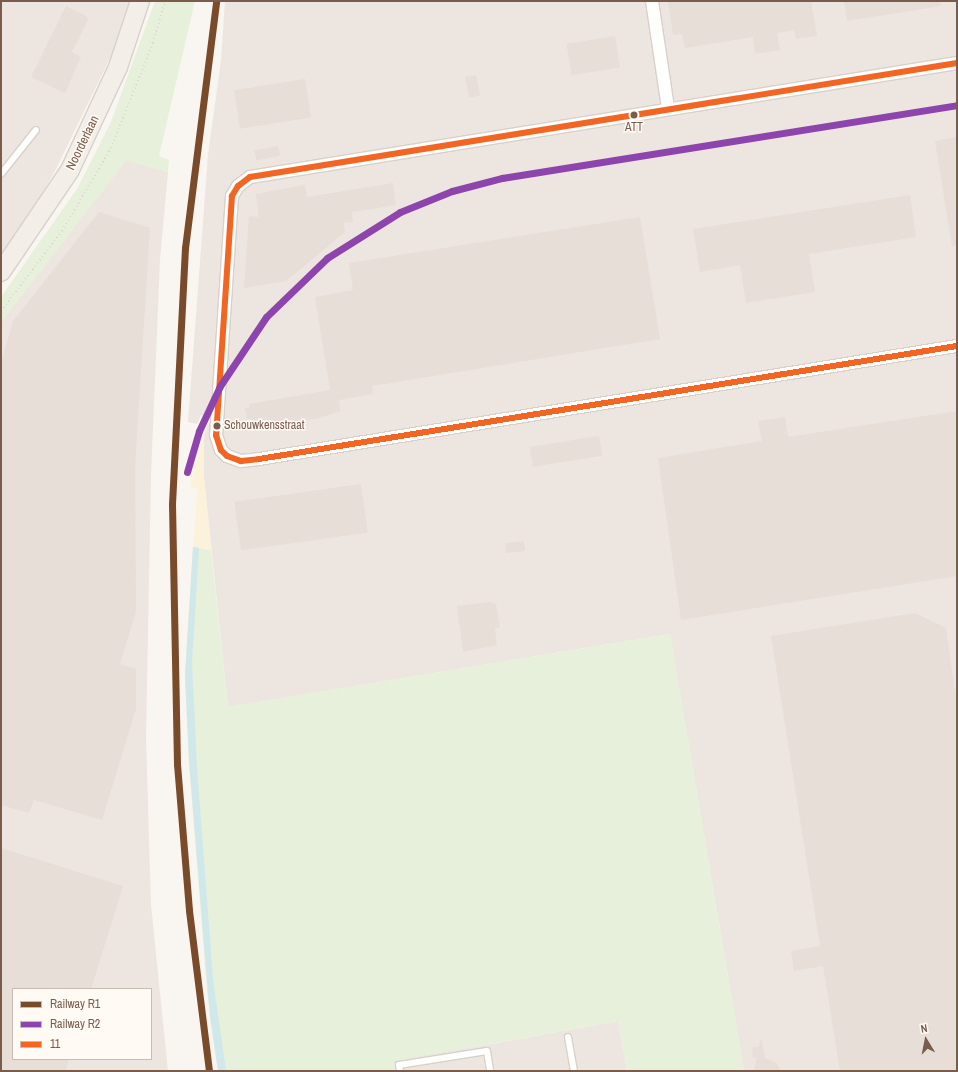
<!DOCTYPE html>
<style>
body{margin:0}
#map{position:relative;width:958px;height:1072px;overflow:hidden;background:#f9f5f0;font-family:"Archivo Narrow",sans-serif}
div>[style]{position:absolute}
.industrial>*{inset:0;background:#ede5e0}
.green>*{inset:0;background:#e7f0db}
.sand>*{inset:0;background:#fbf2d9}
.water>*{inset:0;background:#d0e8ea}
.building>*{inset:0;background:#e6ded7;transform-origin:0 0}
.path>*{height:2px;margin-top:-1px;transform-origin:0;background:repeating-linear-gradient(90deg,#dcd5d0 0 1px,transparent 0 4px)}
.roads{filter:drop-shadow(1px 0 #d7d1cb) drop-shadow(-1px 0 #d7d1cb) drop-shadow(0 1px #d7d1cb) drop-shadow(0 -1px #d7d1cb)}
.service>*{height:6px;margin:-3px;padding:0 3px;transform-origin:3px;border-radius:3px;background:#fefefd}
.minor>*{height:12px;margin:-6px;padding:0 6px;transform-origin:6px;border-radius:6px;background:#fefefd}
.primary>*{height:18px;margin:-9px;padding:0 9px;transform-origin:9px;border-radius:9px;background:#f3eee8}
.bus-1>*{height:6px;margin:-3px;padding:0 3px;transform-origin:3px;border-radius:3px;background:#f26522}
.rail-1>*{height:7px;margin:-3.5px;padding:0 3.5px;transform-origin:3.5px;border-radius:3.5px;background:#7a4b2a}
.rail-2>*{height:7px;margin:-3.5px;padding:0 3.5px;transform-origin:3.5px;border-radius:3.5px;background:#8e44ad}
.dots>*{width:11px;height:11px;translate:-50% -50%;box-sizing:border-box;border:2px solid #fffaf3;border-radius:50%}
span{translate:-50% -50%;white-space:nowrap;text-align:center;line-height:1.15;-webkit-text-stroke:3px #fffaf3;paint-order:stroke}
.bus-label{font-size:12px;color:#7a5c4d}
.left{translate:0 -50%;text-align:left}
.street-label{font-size:13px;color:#7a5c4d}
.frame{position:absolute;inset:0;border:2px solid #7a5c4d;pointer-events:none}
.legend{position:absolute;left:12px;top:988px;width:140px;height:72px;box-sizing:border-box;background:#fffaf3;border:1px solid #cabbb1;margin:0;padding:5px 7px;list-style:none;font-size:12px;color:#7a5c4d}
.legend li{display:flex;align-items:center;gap:8px;height:20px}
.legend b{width:20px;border:1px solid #cabbb1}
.north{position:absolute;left:906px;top:1020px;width:40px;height:40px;-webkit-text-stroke:3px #fffaf3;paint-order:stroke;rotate:350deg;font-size:11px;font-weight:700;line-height:16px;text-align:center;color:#7a5c4d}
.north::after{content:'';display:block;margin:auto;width:14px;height:18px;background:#7a5c4d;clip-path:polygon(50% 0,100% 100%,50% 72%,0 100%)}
</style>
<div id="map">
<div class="industrial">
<div style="clip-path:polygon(1px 1px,131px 1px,115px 48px,55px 171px,22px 227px,1px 255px)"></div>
<div style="clip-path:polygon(225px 1px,957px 1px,957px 1071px,744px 1071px,670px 634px,228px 707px,204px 477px,204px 435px,211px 418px,201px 415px,197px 424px,188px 422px,208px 155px,221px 60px)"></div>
<div style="clip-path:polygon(evenodd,126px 160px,168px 172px,160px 260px,151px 474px,146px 738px,151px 905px,168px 1071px,1px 1071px,1px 322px,126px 160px,13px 989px,151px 989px,151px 1059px,13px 1059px,13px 989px)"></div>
<div style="clip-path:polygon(618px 1021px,627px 1071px,331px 1071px,502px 1042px)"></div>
</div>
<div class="green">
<div style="clip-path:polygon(155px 1px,195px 1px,159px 156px,169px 160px,168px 172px,126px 161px,1px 322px,1px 297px,77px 189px,111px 122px)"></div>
<div style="clip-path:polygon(193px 547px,211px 550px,228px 707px,670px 634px,744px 1071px,627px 1071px,618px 1021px,394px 1061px,395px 1071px,218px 1071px,207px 991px,189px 762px,185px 675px)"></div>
</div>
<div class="sand">
<div style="clip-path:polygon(204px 435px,204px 477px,211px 550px,193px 547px,198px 489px,190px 487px)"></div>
</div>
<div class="water">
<div style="clip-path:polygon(193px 547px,199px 548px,192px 663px,197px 767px,213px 979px,226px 1071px,218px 1071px,210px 1018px,189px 762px,185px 675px)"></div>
</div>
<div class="building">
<div style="clip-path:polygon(811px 1px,817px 36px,796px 39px,794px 30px,777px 33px,780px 50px,755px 54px,753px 37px,685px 48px,682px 34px,673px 35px,668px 2px)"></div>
<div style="clip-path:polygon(844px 1px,940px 1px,941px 6px,847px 21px)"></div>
<div style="clip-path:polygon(66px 6px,89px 18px,72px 52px,81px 57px,65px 93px,31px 77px)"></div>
<div style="left:615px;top:36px;width:32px;height:49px;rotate:81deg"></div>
<div style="left:476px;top:75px;width:21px;height:11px;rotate:79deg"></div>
<div style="left:305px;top:79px;width:39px;height:72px;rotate:81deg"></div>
<div style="clip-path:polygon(957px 137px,957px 245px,952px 246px,935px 141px)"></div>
<div style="left:278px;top:146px;width:10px;height:24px;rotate:79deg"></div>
<div style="clip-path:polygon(393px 183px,396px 205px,352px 212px,353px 222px,344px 223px,345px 232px,286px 281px,244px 288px,249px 216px,259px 217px,256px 194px,305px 185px,307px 197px)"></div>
<div style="clip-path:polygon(910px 195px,916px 237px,809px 254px,815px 292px,746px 303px,740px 265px,700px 272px,693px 229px)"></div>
<div style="clip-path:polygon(99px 212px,150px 228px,135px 466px,136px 612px,120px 664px,136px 669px,136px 709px,102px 820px,34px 800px,29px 813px,1px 805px,1px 363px,13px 321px)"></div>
<div style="clip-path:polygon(640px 217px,660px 339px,372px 386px,373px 394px,339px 400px,340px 411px,320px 418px,253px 428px,251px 419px,247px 419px,245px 408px,249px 408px,249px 404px,330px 390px,315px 297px,353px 290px,349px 263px)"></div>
<div style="clip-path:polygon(957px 411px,957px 576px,681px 620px,658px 458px,762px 441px,758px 421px,785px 417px,788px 437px)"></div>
<div style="left:599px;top:436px;width:20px;height:70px;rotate:81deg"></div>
<div style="left:361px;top:484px;width:49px;height:128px;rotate:82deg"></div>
<div style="left:524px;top:541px;width:10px;height:19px;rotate:84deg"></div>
<div style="clip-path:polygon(491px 602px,496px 604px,500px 627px,495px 628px,497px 645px,463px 652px,457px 606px)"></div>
<div style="clip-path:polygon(915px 613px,946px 628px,957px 705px,957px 1071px,840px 1071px,823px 966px,794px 971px,791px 951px,820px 946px,771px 636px)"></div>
<div style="clip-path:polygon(1px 848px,123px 886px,91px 989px,13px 989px,13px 1059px,69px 1059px,66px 1071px,1px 1071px)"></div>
<div style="clip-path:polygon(761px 1038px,765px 1058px,776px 1063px,781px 1071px,754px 1071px,757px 1057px,753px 1058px,752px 1048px,759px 1047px)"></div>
</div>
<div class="path">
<div style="left:1px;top:311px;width:101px;rotate:-52.7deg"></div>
<div style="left:62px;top:231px;width:96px;rotate:-59.4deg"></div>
<div style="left:111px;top:148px;width:113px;rotate:-68.2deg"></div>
<div style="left:153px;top:43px;width:44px;rotate:-74.1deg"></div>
</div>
<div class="roads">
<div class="service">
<div style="left:1px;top:174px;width:56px;rotate:-51.5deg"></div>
<div style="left:568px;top:1037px;width:35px;rotate:80deg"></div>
<div style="left:400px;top:1071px;width:6px;rotate:-99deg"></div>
<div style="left:399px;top:1065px;width:89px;rotate:-9deg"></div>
<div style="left:487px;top:1051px;width:20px;rotate:81deg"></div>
</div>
<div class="minor">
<div style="left:652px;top:1px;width:108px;rotate:81.5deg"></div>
<div style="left:957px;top:63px;width:716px;rotate:170.84deg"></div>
<div style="left:250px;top:177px;width:15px;rotate:143deg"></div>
<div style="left:238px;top:186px;width:12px;rotate:121deg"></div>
<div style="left:232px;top:196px;width:240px;rotate:93.8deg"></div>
<div style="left:216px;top:435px;width:16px;rotate:72deg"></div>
<div style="left:221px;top:450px;width:8px;rotate:45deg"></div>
<div style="left:227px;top:456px;width:15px;rotate:20deg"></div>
<div style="left:241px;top:461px;width:18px;rotate:-6deg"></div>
<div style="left:259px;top:459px;width:707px;rotate:-9.2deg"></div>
</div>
<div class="primary">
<div style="left:1px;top:272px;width:123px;rotate:-55.9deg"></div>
<div style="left:70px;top:170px;width:114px;rotate:-65deg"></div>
<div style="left:118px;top:67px;width:70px;rotate:-71.6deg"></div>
</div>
</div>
<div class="bus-1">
<div style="left:957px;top:63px;width:716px;rotate:170.84deg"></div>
<div style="left:250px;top:177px;width:15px;rotate:143deg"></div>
<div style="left:238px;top:186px;width:12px;rotate:121deg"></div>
<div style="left:232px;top:196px;width:240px;rotate:93.8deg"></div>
<div style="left:216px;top:435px;width:16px;rotate:72deg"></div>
<div style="left:221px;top:450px;width:8px;rotate:45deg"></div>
<div style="left:227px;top:456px;width:15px;rotate:20deg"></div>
<div style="left:241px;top:461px;width:18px;rotate:-6deg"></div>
<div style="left:259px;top:459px;width:707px;rotate:-9.2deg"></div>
</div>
<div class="rail-1">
<div style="left:209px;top:1071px;width:162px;rotate:-97.1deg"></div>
<div style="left:189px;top:910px;width:146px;rotate:-94.7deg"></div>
<div style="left:177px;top:764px;width:260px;rotate:-91.1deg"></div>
<div style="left:172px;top:504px;width:256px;rotate:-87.1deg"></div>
<div style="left:185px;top:248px;width:249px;rotate:-82.8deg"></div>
</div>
<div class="rail-2">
<div style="left:187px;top:472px;width:43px;rotate:-73.7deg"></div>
<div style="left:199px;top:431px;width:50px;rotate:-65deg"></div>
<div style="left:220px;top:386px;width:83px;rotate:-56.3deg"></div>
<div style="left:266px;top:317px;width:85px;rotate:-44deg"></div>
<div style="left:327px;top:258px;width:86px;rotate:-32.2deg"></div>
<div style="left:400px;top:212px;width:56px;rotate:-22deg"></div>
<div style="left:452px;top:191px;width:52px;rotate:-14.6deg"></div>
<div style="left:502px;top:178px;width:461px;rotate:-9.1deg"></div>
</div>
<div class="dots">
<div style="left:634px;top:115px;background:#7a5c4d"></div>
<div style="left:217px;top:426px;background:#7a5c4d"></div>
</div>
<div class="bus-label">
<span style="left:634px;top:128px">ATT</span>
<span class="left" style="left:224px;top:426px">Schouwkensstraat</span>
</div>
<div class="street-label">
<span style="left:83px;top:143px;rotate:-64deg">Noorderlaan</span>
</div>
<div class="frame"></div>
<ul class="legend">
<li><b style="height:5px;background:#7a4b2a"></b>Railway R1</li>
<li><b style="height:5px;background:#8e44ad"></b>Railway R2</li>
<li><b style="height:5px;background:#f26522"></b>11</li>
</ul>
<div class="north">N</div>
</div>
